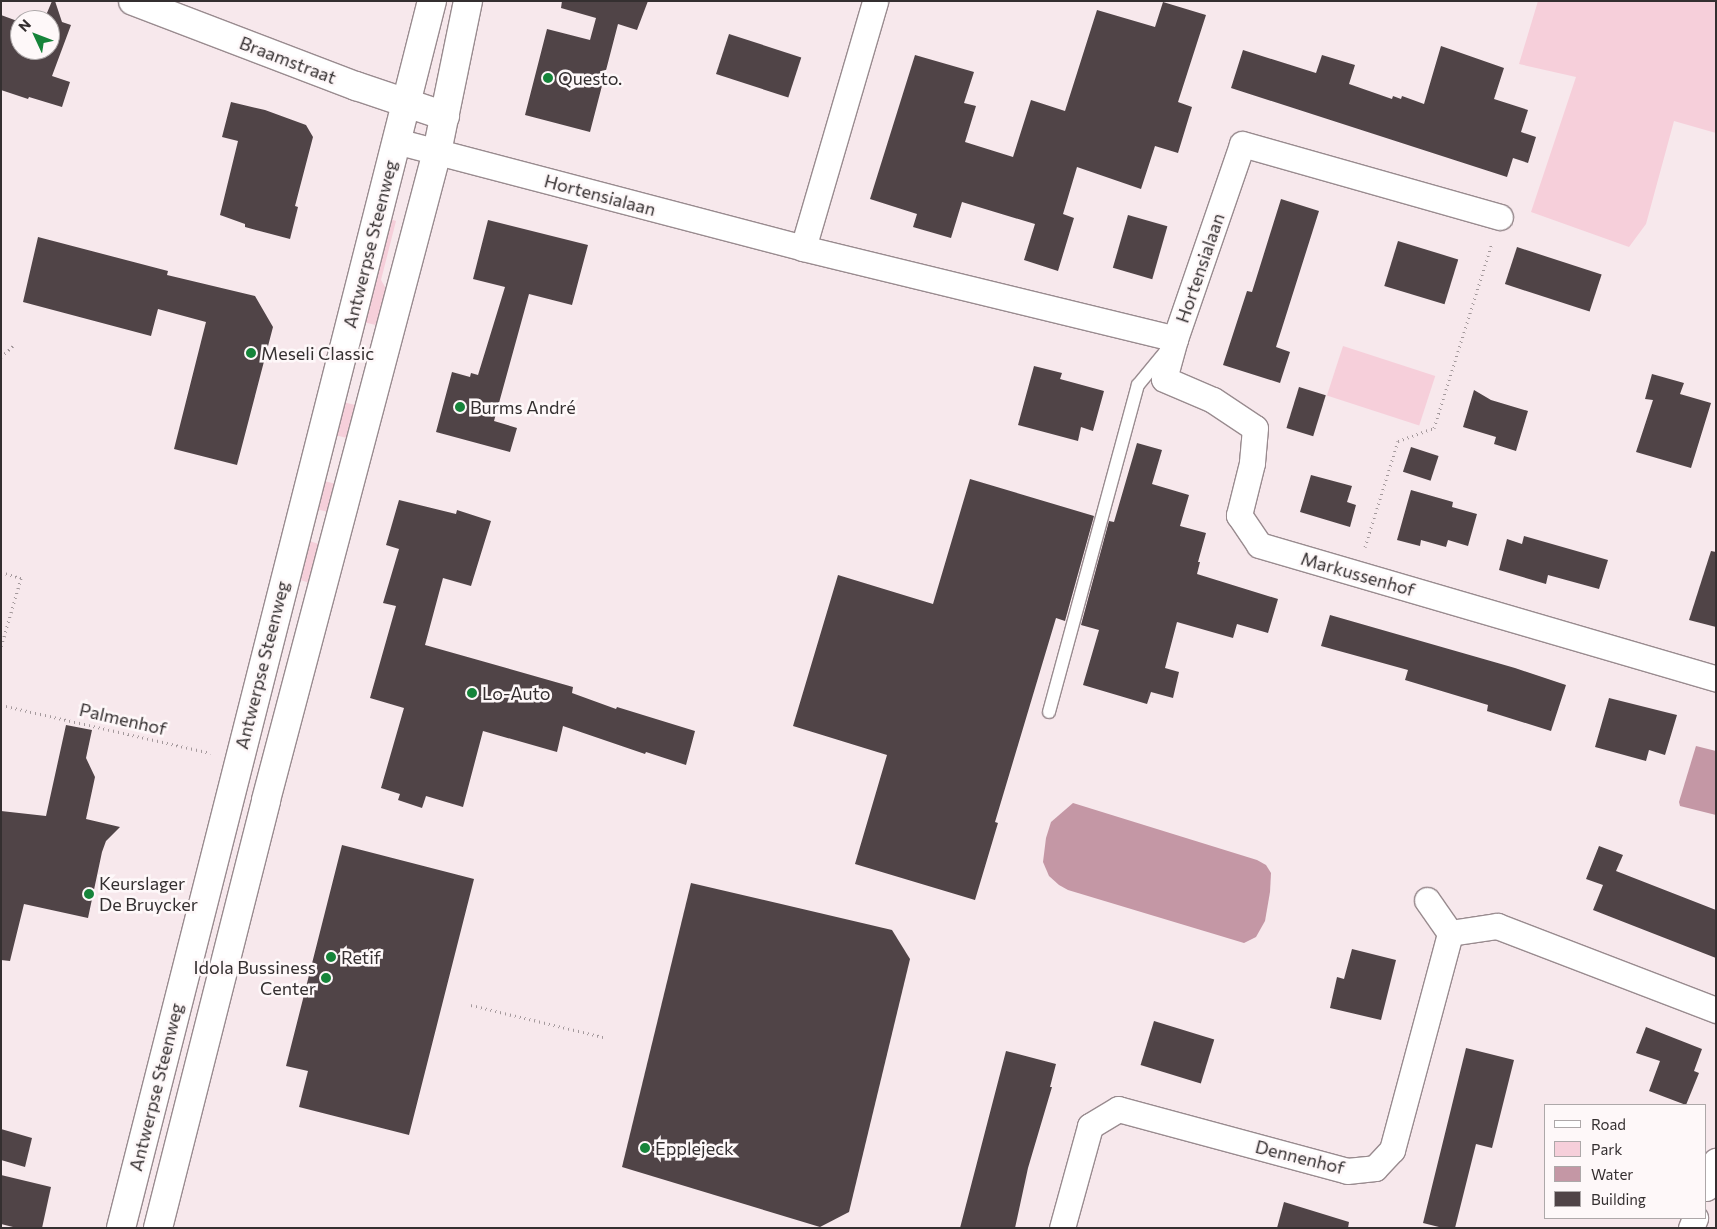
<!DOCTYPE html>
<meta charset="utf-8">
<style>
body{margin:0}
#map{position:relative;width:1717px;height:1229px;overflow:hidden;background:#f7e8ec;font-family:Commissioner,sans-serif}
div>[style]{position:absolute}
.green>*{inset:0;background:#f6cfda;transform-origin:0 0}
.water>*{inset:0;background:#c497a5}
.building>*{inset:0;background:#504447;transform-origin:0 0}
.path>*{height:3px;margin-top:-1.5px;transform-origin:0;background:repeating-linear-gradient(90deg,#a4999c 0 1px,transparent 0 5px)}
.roads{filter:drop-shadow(1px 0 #998b8f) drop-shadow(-1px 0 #998b8f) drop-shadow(0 1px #998b8f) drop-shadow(0 -1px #998b8f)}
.lane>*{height:12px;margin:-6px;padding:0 6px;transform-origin:6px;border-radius:6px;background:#fff}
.street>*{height:25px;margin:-12.5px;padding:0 12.5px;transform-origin:12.5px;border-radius:12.5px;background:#fff}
.secondary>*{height:28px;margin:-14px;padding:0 14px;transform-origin:14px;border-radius:14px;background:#fff}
.primary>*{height:28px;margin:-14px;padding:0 14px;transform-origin:14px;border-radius:14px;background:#fff}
.dots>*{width:14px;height:14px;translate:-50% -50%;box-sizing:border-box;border:2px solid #fef8f9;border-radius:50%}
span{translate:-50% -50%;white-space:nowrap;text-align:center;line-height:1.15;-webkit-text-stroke:5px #fef8f9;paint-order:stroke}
.street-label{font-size:18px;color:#342f30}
.poi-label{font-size:18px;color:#342f30}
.left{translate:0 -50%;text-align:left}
.right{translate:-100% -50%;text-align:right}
.frame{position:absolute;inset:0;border:2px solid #342f30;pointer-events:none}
.legend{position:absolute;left:1544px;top:1104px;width:162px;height:115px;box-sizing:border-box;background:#fef8f9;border:1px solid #ada8a9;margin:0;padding:6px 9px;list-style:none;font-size:15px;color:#342f30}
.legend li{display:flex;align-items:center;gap:10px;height:25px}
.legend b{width:25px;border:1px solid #ada8a9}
.north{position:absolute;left:10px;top:10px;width:50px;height:50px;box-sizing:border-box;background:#fef8f9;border:1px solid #ada8a9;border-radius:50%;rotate:313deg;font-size:14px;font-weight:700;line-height:20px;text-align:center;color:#342f30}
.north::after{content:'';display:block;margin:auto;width:18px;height:22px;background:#16843a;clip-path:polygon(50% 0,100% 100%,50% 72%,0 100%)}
</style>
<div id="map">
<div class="green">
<div style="clip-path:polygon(1538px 1px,1716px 1px,1716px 133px,1674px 121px,1646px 224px,1629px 247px,1531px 212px,1576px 77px,1519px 64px)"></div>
<div style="clip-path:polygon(384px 217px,396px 221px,381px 280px,391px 297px,384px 327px,359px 321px)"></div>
<div style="left:1343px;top:346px;width:97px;height:52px;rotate:18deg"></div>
<div style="left:339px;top:401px;width:25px;height:34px;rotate:14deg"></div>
<div style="left:320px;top:480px;width:21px;height:29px;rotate:14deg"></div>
<div style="clip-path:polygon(306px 540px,322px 545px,310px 583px,297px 579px)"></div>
</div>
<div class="water">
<div style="clip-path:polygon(1696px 746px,1716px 751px,1716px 815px,1680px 806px,1679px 802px)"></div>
<div style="clip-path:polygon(1073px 803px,1257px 860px,1266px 865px,1271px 873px,1270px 892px,1265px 921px,1256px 937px,1244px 943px,1068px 890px,1059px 885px,1049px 876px,1043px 862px,1046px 838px,1051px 822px)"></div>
</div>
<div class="building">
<div style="clip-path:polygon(52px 1px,55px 1px,62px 22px,71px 25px,52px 76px,70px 82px,62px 107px,29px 97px,28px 99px,1px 90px,1px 15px,20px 22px,20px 50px,50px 50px,50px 20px,44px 20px)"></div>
<div style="clip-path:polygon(562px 1px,648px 1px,637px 30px,618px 24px,590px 132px,525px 115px,547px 29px,590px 40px,596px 18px,561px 8px)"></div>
<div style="clip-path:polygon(1163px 2px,1206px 15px,1178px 102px,1192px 107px,1178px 153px,1155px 146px,1141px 189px,1077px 167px,1063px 214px,1074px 218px,1058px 271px,1024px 260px,1035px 224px,962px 202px,951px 238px,913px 227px,917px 214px,870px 199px,915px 55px,974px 72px,964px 103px,976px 106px,965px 142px,1013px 157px,1031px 100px,1065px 111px,1097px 10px,1155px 27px)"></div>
<div style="left:729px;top:34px;width:76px;height:42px;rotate:18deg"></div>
<div style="clip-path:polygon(1441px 46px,1504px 68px,1494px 99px,1528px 110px,1521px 132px,1536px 137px,1528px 163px,1513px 158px,1507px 177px,1231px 88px,1243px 50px,1316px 73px,1322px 55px,1355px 65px,1349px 84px,1392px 99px,1393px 96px,1401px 99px,1402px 96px,1424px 104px)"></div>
<div style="clip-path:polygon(231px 102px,265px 110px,306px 125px,313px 137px,295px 206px,298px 207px,290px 239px,245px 227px,245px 224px,220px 215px,238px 141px,222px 137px)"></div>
<div style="clip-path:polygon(1281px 199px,1319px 211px,1276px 347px,1290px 352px,1280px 383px,1223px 365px,1247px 291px,1252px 292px)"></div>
<div style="left:1128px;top:215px;width:41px;height:55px;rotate:16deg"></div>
<div style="clip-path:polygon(488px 220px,588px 245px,572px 305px,529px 294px,494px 421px,517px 428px,510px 452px,436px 432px,452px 372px,470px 377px,471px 373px,478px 375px,505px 287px,473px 279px)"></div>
<div style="clip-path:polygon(38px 237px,168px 271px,167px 275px,255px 296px,273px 327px,237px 465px,174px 449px,206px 322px,158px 309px,151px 336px,23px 302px)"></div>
<div style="left:1398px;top:241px;width:63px;height:47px;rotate:17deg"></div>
<div style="left:1517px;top:247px;width:89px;height:39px;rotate:18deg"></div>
<div style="clip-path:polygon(1034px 366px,1062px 373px,1060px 379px,1104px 391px,1093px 431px,1081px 427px,1078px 441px,1018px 425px)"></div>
<div style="clip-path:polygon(1652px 374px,1684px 383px,1680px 394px,1711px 403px,1691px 468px,1636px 452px,1653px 400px,1645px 399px)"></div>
<div style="left:1299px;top:387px;width:28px;height:43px;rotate:17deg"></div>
<div style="clip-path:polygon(1474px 390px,1491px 400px,1528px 411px,1516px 451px,1494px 444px,1496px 437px,1463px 427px)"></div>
<div style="clip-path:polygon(1137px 443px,1162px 450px,1152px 484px,1189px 495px,1180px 526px,1206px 533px,1198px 562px,1200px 562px,1197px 574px,1278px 599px,1268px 633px,1237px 624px,1233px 638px,1177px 622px,1165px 668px,1179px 672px,1173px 698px,1151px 692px,1147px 704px,1083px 685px,1099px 630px,1081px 625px,1109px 521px,1114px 522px)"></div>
<div style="left:1411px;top:447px;width:29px;height:26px;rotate:18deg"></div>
<div style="clip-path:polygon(1311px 475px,1352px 486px,1347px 502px,1356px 505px,1350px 527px,1300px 512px)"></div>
<div style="clip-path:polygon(970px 479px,1094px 516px,1065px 621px,1056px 618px,995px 822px,998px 823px,975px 900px,855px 864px,887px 755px,793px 726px,838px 575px,933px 604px)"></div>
<div style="clip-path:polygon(1411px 490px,1453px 502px,1452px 507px,1477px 514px,1468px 546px,1448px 540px,1446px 547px,1421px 540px,1420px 546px,1397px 540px)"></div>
<div style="clip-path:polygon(399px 500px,456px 514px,457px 510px,491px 521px,471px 586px,443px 578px,425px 645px,573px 687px,572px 693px,616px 709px,617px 707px,695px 731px,686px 765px,646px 752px,645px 754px,563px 726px,557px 752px,483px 731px,463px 807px,426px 796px,422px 808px,398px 800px,400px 794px,381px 788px,404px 708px,370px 698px,396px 606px,383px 603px,399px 549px,386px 545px)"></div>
<div style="clip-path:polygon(1524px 536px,1608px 560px,1599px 589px,1548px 575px,1546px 584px,1499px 570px,1507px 539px,1522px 544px)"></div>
<div style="clip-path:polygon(1711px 551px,1716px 552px,1716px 627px,1689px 620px)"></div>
<div style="clip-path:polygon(1330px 615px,1515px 668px,1566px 685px,1551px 731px,1487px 711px,1488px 705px,1405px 680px,1408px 670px,1321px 646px)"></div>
<div style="clip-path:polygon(1609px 698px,1677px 715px,1665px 755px,1649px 750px,1646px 761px,1595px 747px)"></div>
<div style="clip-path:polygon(66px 725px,92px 730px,86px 758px,95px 777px,86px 819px,120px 827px,106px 841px,102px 852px,88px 918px,24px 904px,10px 961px,1px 960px,1px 811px,46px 816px)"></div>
<div style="clip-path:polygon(342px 845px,474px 879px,409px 1135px,299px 1107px,308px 1071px,286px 1066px)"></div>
<div style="clip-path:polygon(1599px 846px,1623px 855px,1616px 871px,1716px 910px,1716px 958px,1593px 910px,1603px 885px,1586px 879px)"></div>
<div style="clip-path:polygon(691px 883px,892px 930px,910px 959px,849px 1212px,820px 1227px,622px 1167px)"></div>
<div style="clip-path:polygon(1352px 949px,1396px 960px,1381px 1020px,1330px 1008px,1337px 977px,1344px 979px)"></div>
<div style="left:1154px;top:1021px;width:63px;height:46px;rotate:17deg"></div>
<div style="clip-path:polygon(1646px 1027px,1702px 1049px,1694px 1071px,1699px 1073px,1686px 1105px,1649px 1091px,1660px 1061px,1636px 1053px)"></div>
<div style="clip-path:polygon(1466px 1048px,1514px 1060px,1492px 1148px,1476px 1144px,1455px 1228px,1443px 1228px,1423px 1223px)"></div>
<div style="clip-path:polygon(1006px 1051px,1056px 1064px,1050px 1087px,1052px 1087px,1028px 1168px,1015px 1228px,960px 1228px)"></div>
<div style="clip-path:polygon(1px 1129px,32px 1138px,25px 1167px,1px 1160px)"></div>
<div style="clip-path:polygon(1px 1175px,51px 1187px,42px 1228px,17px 1228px,1px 1224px)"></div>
<div style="clip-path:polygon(1284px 1202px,1349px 1222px,1348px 1228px,1277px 1228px)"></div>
</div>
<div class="path">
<div style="left:1px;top:357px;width:18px;rotate:-43deg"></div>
<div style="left:1365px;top:547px;width:111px;rotate:-72.7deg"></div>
<div style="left:1398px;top:441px;width:38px;rotate:-20deg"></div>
<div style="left:1434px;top:428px;width:194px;rotate:-72.6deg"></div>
<div style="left:1px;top:572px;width:21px;rotate:17deg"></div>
<div style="left:21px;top:578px;width:72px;rotate:106.2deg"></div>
<div style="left:1px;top:705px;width:215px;rotate:12.9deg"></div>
<div style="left:471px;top:1005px;width:136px;rotate:13.6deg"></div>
</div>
<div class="roads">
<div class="lane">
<div style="left:1049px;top:712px;width:339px;rotate:-74.8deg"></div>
<div style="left:1138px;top:385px;width:44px;rotate:-50.5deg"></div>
</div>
<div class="street">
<div style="left:396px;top:141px;width:421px;rotate:14.7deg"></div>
<div style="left:803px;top:248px;width:383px;rotate:13.7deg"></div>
<div style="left:1175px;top:339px;width:206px;rotate:-71deg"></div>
<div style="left:1242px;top:144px;width:268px;rotate:15.8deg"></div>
<div style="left:803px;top:248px;width:257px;rotate:-73.7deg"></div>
<div style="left:1175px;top:339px;width:41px;rotate:105.4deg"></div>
<div style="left:1164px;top:379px;width:53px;rotate:23.2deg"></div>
<div style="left:1213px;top:400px;width:50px;rotate:33.7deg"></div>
<div style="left:1255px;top:428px;width:35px;rotate:95deg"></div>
<div style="left:1252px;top:463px;width:54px;rotate:104deg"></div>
<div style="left:1239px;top:515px;width:36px;rotate:56deg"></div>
<div style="left:1259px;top:545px;width:476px;rotate:16.3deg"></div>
<div style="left:1427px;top:900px;width:40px;rotate:55.1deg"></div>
<div style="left:1706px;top:1188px;width:29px;rotate:-70deg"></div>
<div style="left:1062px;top:1228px;width:106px;rotate:-74.6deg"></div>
<div style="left:1090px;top:1126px;width:33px;rotate:-31deg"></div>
<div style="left:1118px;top:1109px;width:237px;rotate:15.1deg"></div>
<div style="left:1347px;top:1171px;width:28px;rotate:-6deg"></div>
<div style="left:1375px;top:1168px;width:25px;rotate:-47deg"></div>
<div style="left:1392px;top:1150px;width:225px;rotate:-75deg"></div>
<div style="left:1450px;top:933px;width:48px;rotate:-8.5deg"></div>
<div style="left:1497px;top:926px;width:235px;rotate:21deg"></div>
<div style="left:1691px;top:1228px;width:11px;rotate:-68deg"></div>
</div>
<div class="secondary">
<div style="left:133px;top:1px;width:239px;rotate:20.9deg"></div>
<div style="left:356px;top:86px;width:94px;rotate:18.6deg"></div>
</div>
<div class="primary">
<div style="left:121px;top:1228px;width:1266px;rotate:-75.78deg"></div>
<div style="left:158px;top:1228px;width:441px;rotate:-75.8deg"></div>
<div style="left:266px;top:800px;width:670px;rotate:-75.22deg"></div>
<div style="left:437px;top:152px;width:154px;rotate:-78.4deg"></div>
</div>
</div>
<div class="dots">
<div style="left:548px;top:78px;background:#16843a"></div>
<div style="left:251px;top:353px;background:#16843a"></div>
<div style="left:460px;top:407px;background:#16843a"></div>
<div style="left:472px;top:693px;background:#16843a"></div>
<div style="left:89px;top:894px;background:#16843a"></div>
<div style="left:331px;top:957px;background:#16843a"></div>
<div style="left:326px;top:978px;background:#16843a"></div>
<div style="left:645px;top:1148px;background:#16843a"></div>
</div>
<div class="street-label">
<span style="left:288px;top:60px;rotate:21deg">Braamstraat</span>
<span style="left:600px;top:195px;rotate:15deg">Hortensialaan</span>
<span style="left:370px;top:244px;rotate:-76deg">Antwerpse Steenweg</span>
<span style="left:1200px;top:268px;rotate:-71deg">Hortensialaan</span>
<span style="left:1358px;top:574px;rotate:16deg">Markussenhof</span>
<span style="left:262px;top:665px;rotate:-76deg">Antwerpse Steenweg</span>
<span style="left:123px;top:719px;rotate:13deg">Palmenhof</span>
<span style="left:156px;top:1087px;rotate:-76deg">Antwerpse Steenweg</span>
<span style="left:1300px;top:1157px;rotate:14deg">Dennenhof</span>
</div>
<div class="poi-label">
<span class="left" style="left:558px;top:78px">Questo.</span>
<span class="left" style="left:261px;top:353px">Meseli Classic</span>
<span class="left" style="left:470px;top:407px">Burms André</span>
<span class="left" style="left:482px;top:693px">Lo-Auto</span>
<span class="left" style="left:99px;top:894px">Keurslager<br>De Bruycker</span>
<span class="left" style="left:341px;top:957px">Retif</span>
<span class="right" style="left:316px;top:978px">Idola Bussiness<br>Center</span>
<span class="left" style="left:655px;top:1148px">Epplejeck</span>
</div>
<div class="frame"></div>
<ul class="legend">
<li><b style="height:6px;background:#fff"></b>Road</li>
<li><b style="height:14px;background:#f6cfda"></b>Park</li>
<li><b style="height:14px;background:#c497a5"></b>Water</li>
<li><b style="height:14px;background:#504447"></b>Building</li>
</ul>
<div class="north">N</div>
</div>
